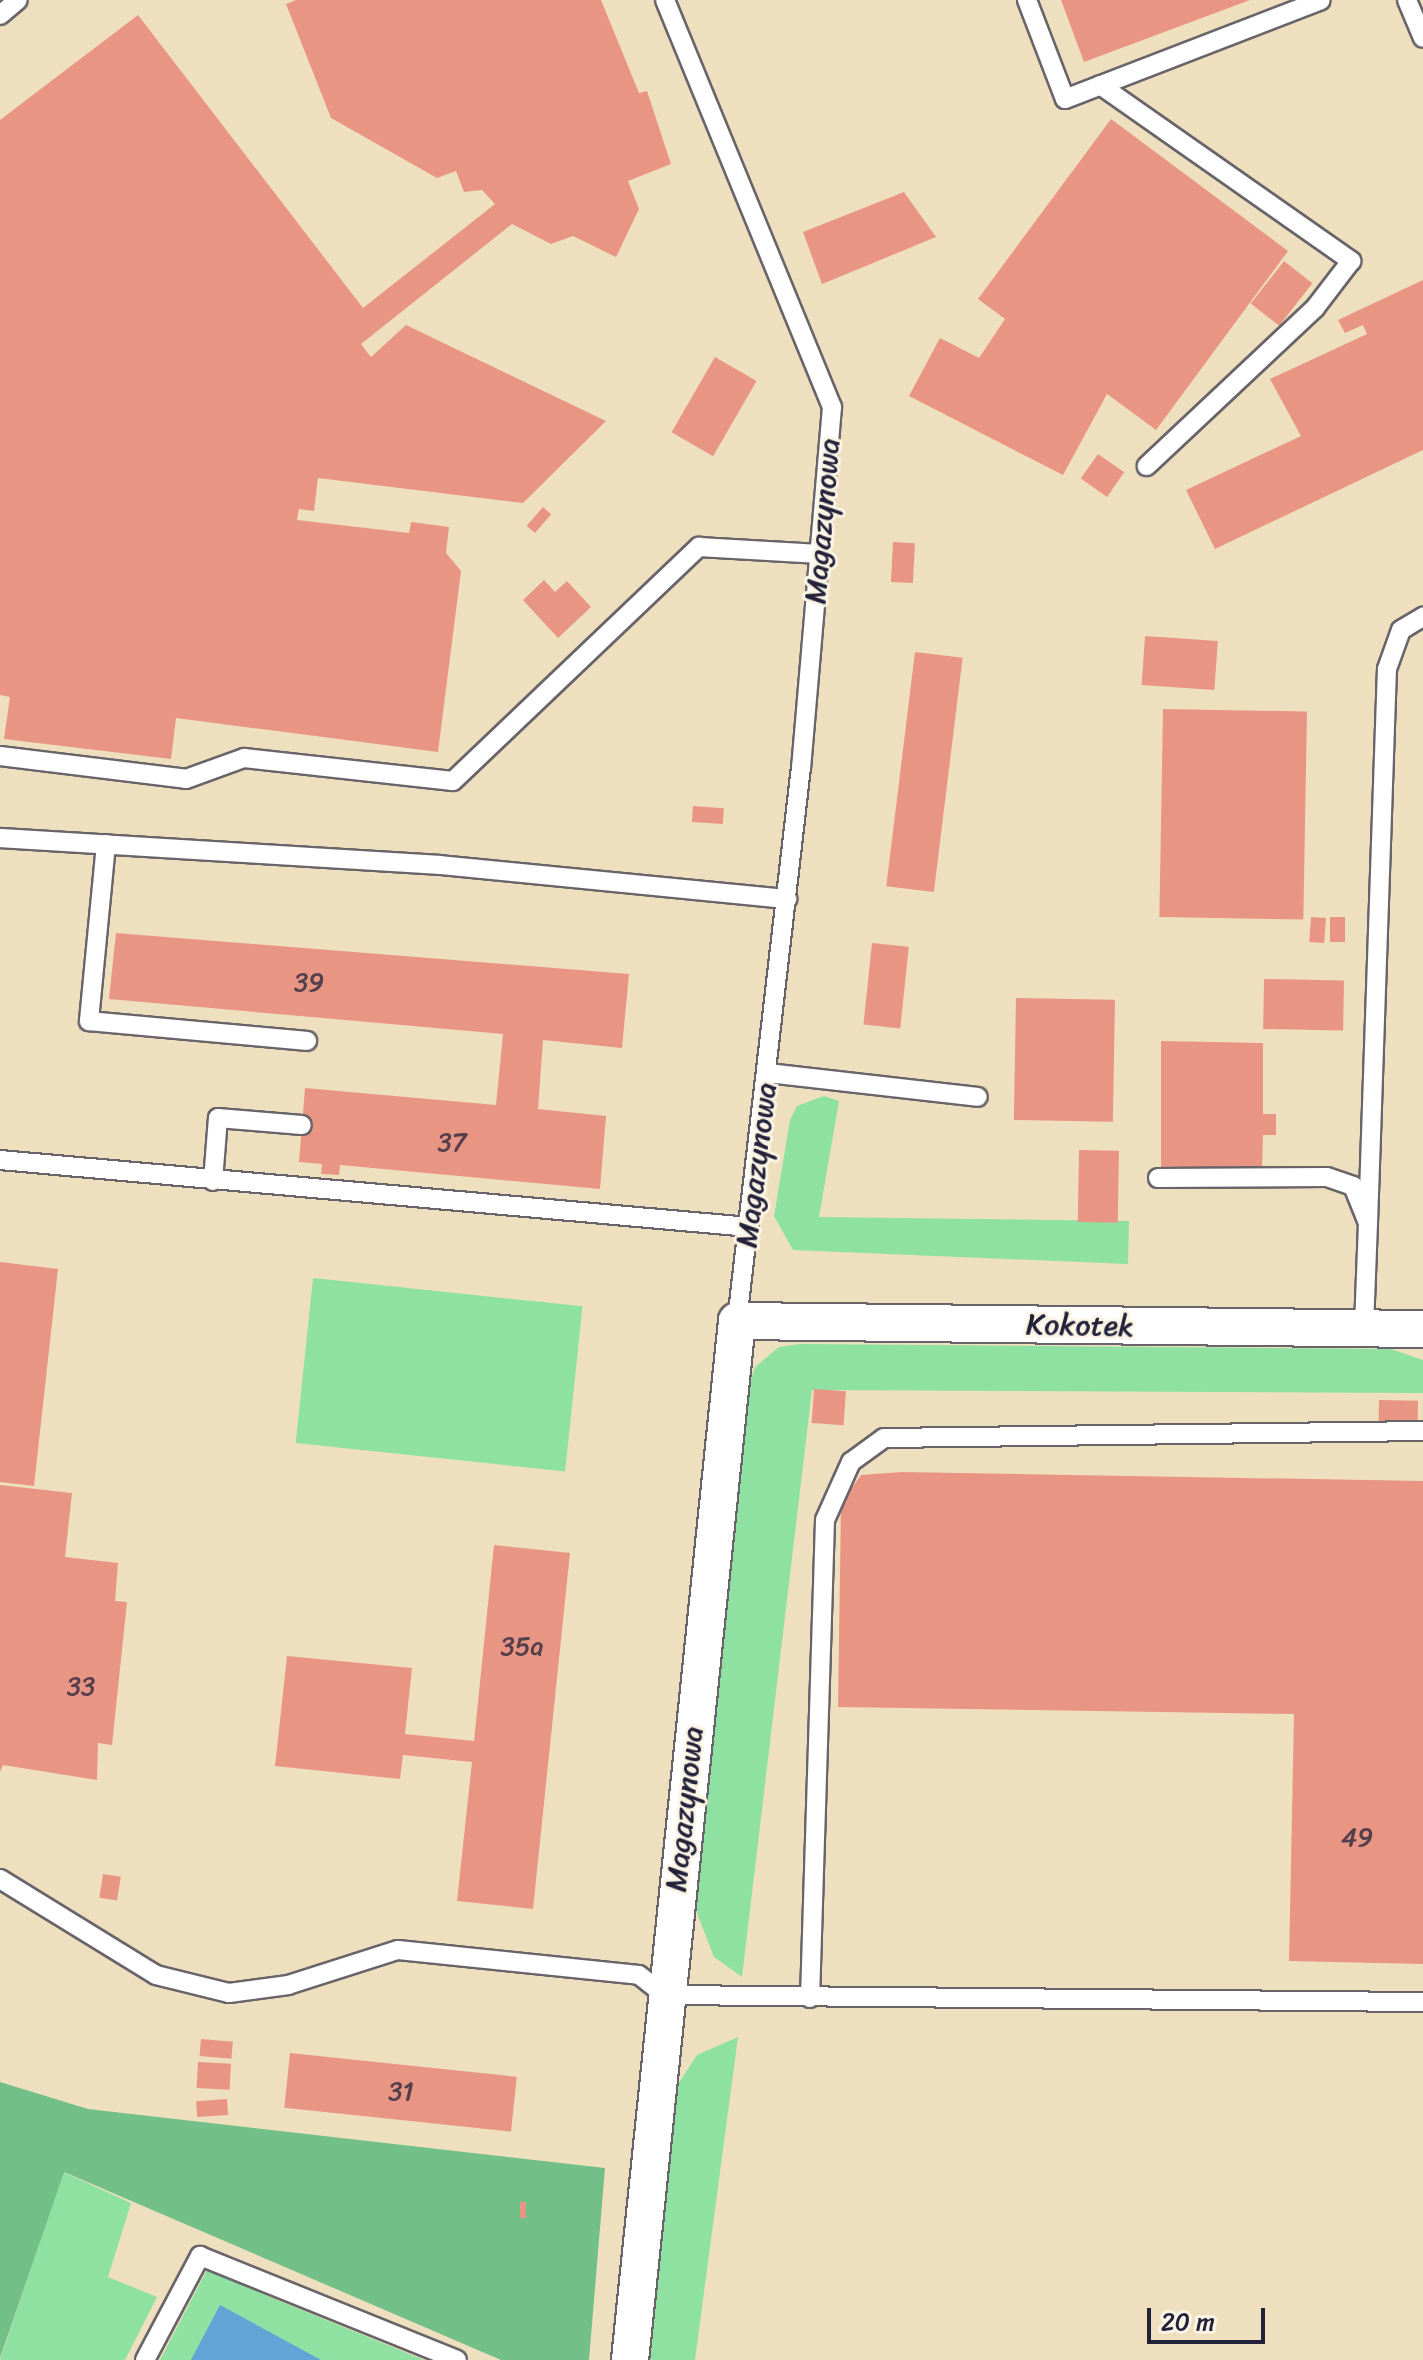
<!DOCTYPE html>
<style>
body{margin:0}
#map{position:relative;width:1423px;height:2360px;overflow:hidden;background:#eee0be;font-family:Sriracha,sans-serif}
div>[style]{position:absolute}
.green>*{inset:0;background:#8ee1a1;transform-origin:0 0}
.forest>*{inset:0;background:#72bf87}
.water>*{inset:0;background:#63a4d6}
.building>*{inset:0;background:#e99584;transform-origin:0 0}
.roads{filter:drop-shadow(2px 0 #696469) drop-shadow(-2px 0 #696469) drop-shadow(0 2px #696469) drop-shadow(0 -2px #696469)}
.service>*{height:18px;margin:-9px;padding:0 9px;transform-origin:9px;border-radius:9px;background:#fff}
.minor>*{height:36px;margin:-18px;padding:0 18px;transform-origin:18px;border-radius:18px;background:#fff}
span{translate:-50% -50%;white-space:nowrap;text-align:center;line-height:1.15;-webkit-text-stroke:6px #fcf5e5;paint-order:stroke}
.number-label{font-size:26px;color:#543f4d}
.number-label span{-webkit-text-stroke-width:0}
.street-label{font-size:30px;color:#22223b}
.scale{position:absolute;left:1147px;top:2308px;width:118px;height:36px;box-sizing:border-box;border:4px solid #22223b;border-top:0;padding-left:10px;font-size:24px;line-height:28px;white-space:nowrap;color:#22223b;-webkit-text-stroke:6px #fcf5e5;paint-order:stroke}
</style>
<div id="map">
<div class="green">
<div style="clip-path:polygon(824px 1096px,839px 1101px,819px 1217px,1129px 1221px,1128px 1264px,793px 1250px,774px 1216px,790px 1120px,797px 1106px)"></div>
<div style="left:313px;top:1278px;width:271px;height:166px;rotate:6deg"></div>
<div style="clip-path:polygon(800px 1344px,1391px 1349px,1423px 1360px,1423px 1393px,812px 1390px,742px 1977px,714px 1957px,695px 1908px,744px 1401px,755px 1367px,779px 1347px)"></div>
<div style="clip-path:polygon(738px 2037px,695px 2360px,648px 2360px,676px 2087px,697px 2055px)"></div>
<div style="clip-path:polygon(63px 2172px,131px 2203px,108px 2277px,157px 2297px,125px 2360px,0 2360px)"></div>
<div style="clip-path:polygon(208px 2268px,270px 2297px,424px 2360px,160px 2360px)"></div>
</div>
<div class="forest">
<div style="clip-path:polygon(0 2082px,88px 2109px,605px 2168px,589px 2360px,501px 2360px,64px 2172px,0 2358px)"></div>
</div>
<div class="water">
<div style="clip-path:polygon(220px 2305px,321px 2360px,191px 2360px)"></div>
</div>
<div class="building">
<div style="clip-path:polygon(296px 0,601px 0,639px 93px,647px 91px,671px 164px,628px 181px,639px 209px,616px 257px,573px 236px,551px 244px,512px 224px,361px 344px,371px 357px,406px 325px,606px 421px,523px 503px,318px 478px,314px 511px,299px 509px,297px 520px,409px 533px,411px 522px,449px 527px,446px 553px,461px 571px,438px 752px,176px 718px,171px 759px,4px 739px,10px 697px,0 695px,0 120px,138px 15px,363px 308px,495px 204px,482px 190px,464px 192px,456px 171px,437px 178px,331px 118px,286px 4px)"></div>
<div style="clip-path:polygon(1061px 0,1250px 0,1084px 62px)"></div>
<div style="clip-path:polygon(1111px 119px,1288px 251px,1156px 430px,1107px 394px,1063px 475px,909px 396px,940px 338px,979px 358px,1005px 319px,978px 299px)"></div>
<div style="clip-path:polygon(904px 192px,936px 237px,822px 284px,803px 232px)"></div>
<div style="left:1284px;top:261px;width:36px;height:54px;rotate:38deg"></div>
<div style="clip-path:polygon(1423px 280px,1423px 450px,1215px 549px,1186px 490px,1301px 436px,1270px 379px,1367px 334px,1363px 325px,1345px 333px,1338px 320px)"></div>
<div style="left:715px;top:357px;width:48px;height:87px;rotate:30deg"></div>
<div style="left:1098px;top:454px;width:32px;height:30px;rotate:35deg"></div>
<div style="left:543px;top:507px;width:11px;height:25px;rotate:41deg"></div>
<div style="left:893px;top:542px;width:22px;height:40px;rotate:3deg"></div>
<div style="clip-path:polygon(544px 580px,555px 592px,567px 581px,591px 607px,558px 638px,523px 600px)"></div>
<div style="left:1145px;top:636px;width:73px;height:49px;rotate:4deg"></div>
<div style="left:915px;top:652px;width:48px;height:236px;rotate:7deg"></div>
<div style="left:1163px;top:709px;width:144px;height:208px;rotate:1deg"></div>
<div style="left:693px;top:806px;width:31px;height:16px;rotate:4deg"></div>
<div style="left:1311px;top:917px;width:15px;height:25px;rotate:4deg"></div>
<div style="left:1330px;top:917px;width:15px;height:25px"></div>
<div style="clip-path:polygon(116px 933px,629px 974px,622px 1048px,543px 1040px,538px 1109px,606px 1116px,600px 1189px,340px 1165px,339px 1175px,321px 1174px,322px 1164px,299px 1162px,305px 1088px,496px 1105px,503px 1034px,109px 999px)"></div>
<div style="left:872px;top:943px;width:37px;height:82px;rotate:6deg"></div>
<div style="left:1264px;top:979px;width:80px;height:50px;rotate:1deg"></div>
<div style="left:1016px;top:998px;width:99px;height:122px;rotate:1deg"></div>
<div style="clip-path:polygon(1161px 1041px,1263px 1043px,1263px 1114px,1276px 1114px,1276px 1135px,1263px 1135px,1262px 1170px,1161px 1169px)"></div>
<div style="left:1079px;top:1150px;width:40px;height:72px;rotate:1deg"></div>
<div style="clip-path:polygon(0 1262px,58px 1269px,34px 1486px,0 1482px)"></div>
<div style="left:814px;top:1389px;width:32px;height:34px;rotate:4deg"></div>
<div style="left:1379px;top:1400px;width:39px;height:21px;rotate:1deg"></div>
<div style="clip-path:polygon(902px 1472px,1423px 1481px,1423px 1964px,1289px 1961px,1294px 1714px,838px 1707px,841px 1503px,861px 1475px)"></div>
<div style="clip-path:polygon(0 1485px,72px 1493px,65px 1557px,118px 1563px,115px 1601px,127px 1602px,112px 1745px,98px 1743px,97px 1780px,3px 1765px,0 1772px)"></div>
<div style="clip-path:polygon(494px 1545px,570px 1553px,533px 1909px,457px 1901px,472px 1762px,403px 1755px,400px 1779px,275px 1766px,287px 1656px,412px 1668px,405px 1734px,474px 1741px)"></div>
<div style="left:103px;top:1874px;width:18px;height:24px;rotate:9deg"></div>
<div style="left:201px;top:2039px;width:32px;height:17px;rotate:5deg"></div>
<div style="left:290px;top:2053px;width:228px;height:55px;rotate:6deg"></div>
<div style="left:198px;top:2062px;width:33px;height:26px;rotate:3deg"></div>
<div style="left:227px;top:2099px;width:16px;height:31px;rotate:86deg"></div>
<div style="left:520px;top:2202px;width:6px;height:16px"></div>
</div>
<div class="roads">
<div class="service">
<div style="left:665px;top:0;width:440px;rotate:67.7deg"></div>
<div style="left:832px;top:407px;width:361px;rotate:94.9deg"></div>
<div style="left:801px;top:767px;width:558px;rotate:96.59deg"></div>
<div style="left:1027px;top:0;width:106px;rotate:69deg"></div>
<div style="left:1065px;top:99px;width:274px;rotate:-21.1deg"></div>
<div style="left:1407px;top:0;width:41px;rotate:67.2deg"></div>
<div style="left:0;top:15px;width:23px;rotate:-40deg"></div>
<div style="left:1100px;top:85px;width:307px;rotate:35deg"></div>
<div style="left:1351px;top:261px;width:59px;rotate:127.5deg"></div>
<div style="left:1315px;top:308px;width:231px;rotate:136.8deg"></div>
<div style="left:0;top:756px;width:187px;rotate:7deg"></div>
<div style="left:186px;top:779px;width:62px;rotate:-19.9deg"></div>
<div style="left:244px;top:758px;width:210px;rotate:6.3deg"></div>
<div style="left:453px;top:781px;width:340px;rotate:-43.6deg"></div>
<div style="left:699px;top:547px;width:121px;rotate:3.3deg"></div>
<div style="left:0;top:838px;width:441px;rotate:3.5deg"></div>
<div style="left:440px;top:865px;width:349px;rotate:5.6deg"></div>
<div style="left:106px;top:844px;width:178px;rotate:95.5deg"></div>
<div style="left:89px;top:1021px;width:219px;rotate:5.2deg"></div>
<div style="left:768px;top:1073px;width:211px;rotate:6.5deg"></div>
<div style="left:0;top:1160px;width:752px;rotate:5.11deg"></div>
<div style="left:1158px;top:1178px;width:169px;rotate:-0.3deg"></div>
<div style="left:1327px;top:1177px;width:28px;rotate:19deg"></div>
<div style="left:1353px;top:1186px;width:40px;rotate:68deg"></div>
<div style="left:1368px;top:1223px;width:106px;rotate:92.2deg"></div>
<div style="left:213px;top:1181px;width:63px;rotate:-85.5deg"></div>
<div style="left:218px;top:1118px;width:84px;rotate:4.8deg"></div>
<div style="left:1368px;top:1223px;width:554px;rotate:-88.04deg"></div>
<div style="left:1387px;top:669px;width:41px;rotate:-70.3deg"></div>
<div style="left:1401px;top:630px;width:26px;rotate:-31deg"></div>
<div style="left:0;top:1879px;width:183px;rotate:31.6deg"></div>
<div style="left:156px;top:1975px;width:75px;rotate:13.9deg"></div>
<div style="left:229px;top:1993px;width:60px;rotate:-7.7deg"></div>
<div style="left:288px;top:1985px;width:115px;rotate:-17.7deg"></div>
<div style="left:398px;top:1950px;width:242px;rotate:5.9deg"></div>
<div style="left:639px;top:1975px;width:33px;rotate:38deg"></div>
<div style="left:665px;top:1995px;width:758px;rotate:0.53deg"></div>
<div style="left:810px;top:1998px;width:478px;rotate:-88.2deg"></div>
<div style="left:825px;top:1520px;width:64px;rotate:-65.9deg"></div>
<div style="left:851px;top:1462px;width:41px;rotate:-36deg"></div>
<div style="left:884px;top:1438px;width:539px;rotate:-0.74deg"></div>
<div style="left:145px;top:2360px;width:118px;rotate:-62.1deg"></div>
<div style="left:200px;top:2256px;width:277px;rotate:22deg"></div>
</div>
<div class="minor">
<div style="left:630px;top:2360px;width:1044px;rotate:-84.12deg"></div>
<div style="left:737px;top:1321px;width:686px;rotate:0.67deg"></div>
</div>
</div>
<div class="number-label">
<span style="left:309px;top:983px">39</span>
<span style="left:452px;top:1143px">37</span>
<span style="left:522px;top:1647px">35a</span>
<span style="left:81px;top:1687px">33</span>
<span style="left:1357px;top:1838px">49</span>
<span style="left:401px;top:2092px">31</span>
</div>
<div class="street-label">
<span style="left:822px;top:521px;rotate:-85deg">Magazynowa</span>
<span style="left:756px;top:1165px;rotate:-83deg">Magazynowa</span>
<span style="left:1080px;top:1325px;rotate:1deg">Kokotek</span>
<span style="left:684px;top:1809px;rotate:-84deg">Magazynowa</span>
</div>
<div class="scale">20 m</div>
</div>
